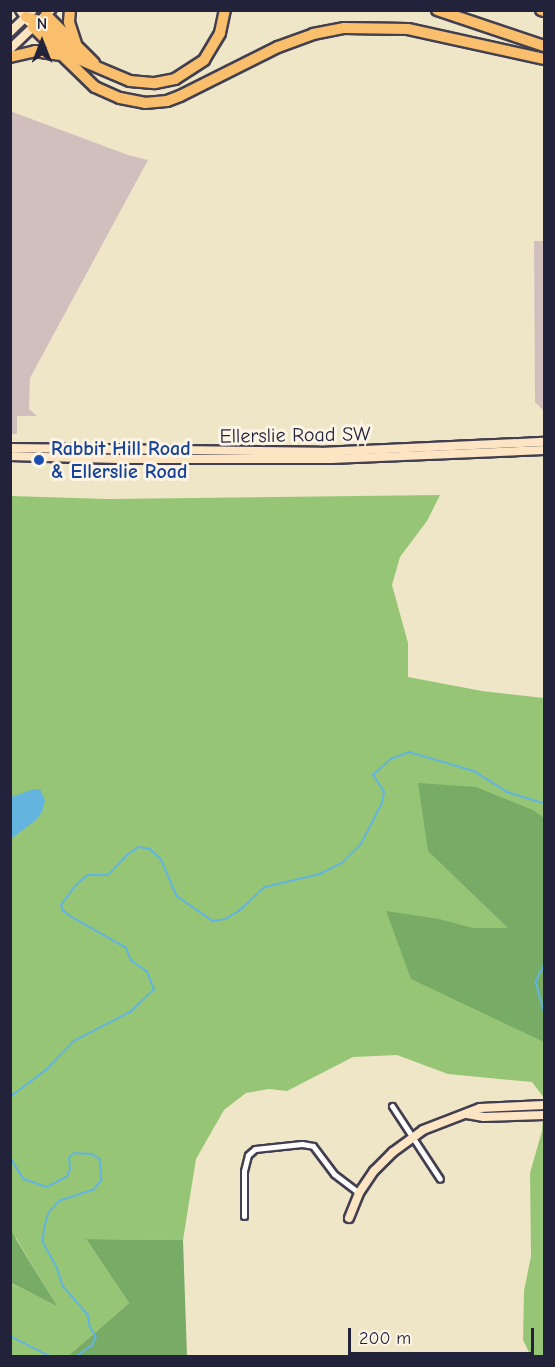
<!DOCTYPE html>
<style>
body{margin:0}
#map{position:relative;width:555px;height:1367px;overflow:hidden;background:#efe6c8;font-family:"Comic Neue",sans-serif}
div>[style]{position:absolute}
.industrial>*{inset:0;background:#d1bfbd}
.green>*{inset:0;background:#96c675}
.forest>*{inset:0;background:#78ab66}
.water>*{inset:0;background:#63b4de}
.stream>*{height:1.5px;margin:-0.75px;padding:0 0.75px;transform-origin:0.75px;border-radius:0.75px;background:#63b4de}
.roads{filter:drop-shadow(2px 0 #413f50) drop-shadow(-2px 0 #413f50) drop-shadow(0 2px #413f50) drop-shadow(0 -2px #413f50)}
.street>*{height:5px;margin:-2.5px;padding:0 2.5px;transform-origin:2.5px;border-radius:2.5px;background:#fff}
.secondary>*{height:8px;margin:-4px;padding:0 4px;transform-origin:4px;border-radius:4px;background:#fde5c4}
.highway>*{height:10px;margin:-5px;padding:0 5px;transform-origin:5px;border-radius:5px;background:#f9bf6c}
.dots>*{width:16px;height:16px;translate:-50% -50%;box-sizing:border-box;border:3px solid #fcf5e5;border-radius:50%}
span{translate:-50% -50%;white-space:nowrap;text-align:center;line-height:1.15;-webkit-text-stroke:6px #fcf5e5;paint-order:stroke}
.street-label{font-size:20px;color:#22223b}
.transit-label{font-size:20px;color:#164399;font-weight:700}
.left{translate:0 -50%;text-align:left}
.frame{position:absolute;inset:0;border:12px solid #22223b;pointer-events:none}
.north{position:absolute;left:12px;top:12px;width:60px;height:60px;-webkit-text-stroke:4px #fcf5e5;paint-order:stroke;rotate:0deg;font-size:16px;font-weight:700;line-height:24px;text-align:center;color:#22223b}
.north::after{content:'';display:block;margin:auto;width:21px;height:27px;background:#22223b;clip-path:polygon(50% 0,100% 100%,50% 72%,0 100%)}
.scale{position:absolute;left:348px;top:1328px;width:186px;height:27px;box-sizing:border-box;border:3px solid #22223b;border-top:0;padding-left:8px;font-size:18px;line-height:21px;white-space:nowrap;color:#22223b;-webkit-text-stroke:4px #fcf5e5;paint-order:stroke}
</style>
<div id="map">
<div class="industrial">
<div style="clip-path:polygon(10px 111px,128px 155px,148px 160px,30px 378px,29px 409px,37px 416px,17px 416px,17px 434px,10px 434px)"></div>
<div style="clip-path:polygon(534px 241px,544px 241px,544px 411px,535px 402px)"></div>
</div>
<div class="green">
<div style="clip-path:polygon(440px 495px,427px 521px,400px 557px,392px 585px,408px 643px,408px 677px,482px 691px,544px 698px,544px 1098px,532px 1082px,448px 1074px,397px 1055px,353px 1057px,287px 1091px,269px 1089px,246px 1093px,224px 1110px,196px 1159px,183px 1240px,86px 1239px,129px 1303px,68px 1356px,11px 1356px,10px 1283px,56px 1305px,16px 1238px,11px 1238px,11px 496px,108px 499px)"></div>
<div style="clip-path:polygon(544px 1100px,544px 1356px,531px 1356px,523px 1340px,524px 1291px,531px 1256px,530px 1173px,542px 1131px)"></div>
</div>
<div class="forest">
<div style="clip-path:polygon(418px 783px,476px 787px,533px 810px,544px 818px,544px 1042px,411px 979px,386px 911px,439px 919px,473px 928px,508px 928px,428px 851px)"></div>
<div style="clip-path:polygon(10px 1231px,11px 1231px,57px 1306px,11px 1283px)"></div>
<div style="clip-path:polygon(86px 1239px,183px 1240px,187px 1356px,68px 1356px,129px 1303px)"></div>
</div>
<div class="water">
<div style="clip-path:polygon(34px 789px,40px 789px,45px 800px,42px 812px,36px 820px,11px 839px,11px 797px)"></div>
</div>
<div class="stream">
<div style="left:544px;top:966px;width:18px;rotate:117deg"></div>
<div style="left:536px;top:982px;width:29px;rotate:74deg"></div>
<div style="left:10px;top:1097px;width:45px;rotate:-36.9deg"></div>
<div style="left:46px;top:1070px;width:40px;rotate:-46deg"></div>
<div style="left:74px;top:1041px;width:63px;rotate:-27.4deg"></div>
<div style="left:130px;top:1012px;width:33px;rotate:-43deg"></div>
<div style="left:154px;top:990px;width:19px;rotate:-111deg"></div>
<div style="left:147px;top:972px;width:19px;rotate:-145deg"></div>
<div style="left:131px;top:961px;width:14px;rotate:-111deg"></div>
<div style="left:126px;top:948px;width:63px;rotate:-150.6deg"></div>
<div style="left:71px;top:917px;width:10px;rotate:-143deg"></div>
<div style="left:63px;top:911px;width:6px;rotate:-108deg"></div>
<div style="left:61px;top:905px;width:25px;rotate:-53deg"></div>
<div style="left:76px;top:885px;width:16px;rotate:-40deg"></div>
<div style="left:88px;top:875px;width:20px"></div>
<div style="left:108px;top:875px;width:28px;rotate:-46deg"></div>
<div style="left:127px;top:855px;width:14px;rotate:-34deg"></div>
<div style="left:139px;top:847px;width:11px;rotate:10deg"></div>
<div style="left:150px;top:849px;width:15px;rotate:42deg"></div>
<div style="left:161px;top:859px;width:40px;rotate:66.6deg"></div>
<div style="left:177px;top:896px;width:44px;rotate:34.8deg"></div>
<div style="left:213px;top:921px;width:13px;rotate:-9deg"></div>
<div style="left:226px;top:919px;width:15px;rotate:-32deg"></div>
<div style="left:239px;top:911px;width:35px;rotate:-43deg"></div>
<div style="left:265px;top:887px;width:57px;rotate:-13.3deg"></div>
<div style="left:320px;top:874px;width:25px;rotate:-27deg"></div>
<div style="left:342px;top:863px;width:27px;rotate:-45deg"></div>
<div style="left:361px;top:844px;width:46px;rotate:-62.9deg"></div>
<div style="left:382px;top:803px;width:11px;rotate:-80deg"></div>
<div style="left:384px;top:792px;width:20px;rotate:-123deg"></div>
<div style="left:373px;top:775px;width:24px;rotate:-42deg"></div>
<div style="left:391px;top:759px;width:19px;rotate:-21deg"></div>
<div style="left:409px;top:752px;width:68px;rotate:16.3deg"></div>
<div style="left:474px;top:771px;width:39px;rotate:32deg"></div>
<div style="left:507px;top:792px;width:39px;rotate:17deg"></div>
<div style="left:10px;top:1157px;width:26px;rotate:58deg"></div>
<div style="left:24px;top:1179px;width:24px;rotate:19deg"></div>
<div style="left:47px;top:1187px;width:22px;rotate:-27deg"></div>
<div style="left:67px;top:1177px;width:9px;rotate:-69deg"></div>
<div style="left:70px;top:1169px;width:11px;rotate:-95deg"></div>
<div style="left:69px;top:1158px;width:7px;rotate:-45deg"></div>
<div style="left:74px;top:1153px;width:18px;rotate:3deg"></div>
<div style="left:92px;top:1154px;width:9px;rotate:32deg"></div>
<div style="left:100px;top:1159px;width:21px;rotate:85deg"></div>
<div style="left:102px;top:1180px;width:13px;rotate:129deg"></div>
<div style="left:94px;top:1190px;width:36px;rotate:162deg"></div>
<div style="left:60px;top:1201px;width:16px;rotate:133deg"></div>
<div style="left:49px;top:1213px;width:14px;rotate:107deg"></div>
<div style="left:45px;top:1226px;width:16px;rotate:97deg"></div>
<div style="left:43px;top:1242px;width:29px;rotate:61deg"></div>
<div style="left:57px;top:1267px;width:20px;rotate:72deg"></div>
<div style="left:63px;top:1286px;width:38px;rotate:49deg"></div>
<div style="left:88px;top:1315px;width:11px;rotate:80deg"></div>
<div style="left:90px;top:1326px;width:13px;rotate:61deg"></div>
<div style="left:96px;top:1337px;width:9px;rotate:111deg"></div>
<div style="left:93px;top:1345px;width:19px;rotate:144deg"></div>
<div style="left:10px;top:1336px;width:45px;rotate:26.6deg"></div>
</div>
<div class="roads">
<div class="street">
<div style="left:392px;top:1106px;width:87px;rotate:56.7deg"></div>
<div style="left:244px;top:1216px;width:45px;rotate:-90deg"></div>
<div style="left:244px;top:1171px;width:16px;rotate:-76deg"></div>
<div style="left:248px;top:1155px;width:9px;rotate:-41deg"></div>
<div style="left:255px;top:1149px;width:47px;rotate:-6.1deg"></div>
<div style="left:302px;top:1144px;width:11px;rotate:10deg"></div>
<div style="left:313px;top:1146px;width:35px;rotate:53deg"></div>
<div style="left:334px;top:1174px;width:31px;rotate:37deg"></div>
</div>
<div class="secondary">
<div style="left:20px;top:10px;width:15px;rotate:53deg"></div>
<div style="left:10px;top:32px;width:32px;rotate:-44deg"></div>
<div style="left:10px;top:49px;width:57px;rotate:-43.6deg"></div>
<div style="left:10px;top:448px;width:310px;rotate:0.7deg"></div>
<div style="left:320px;top:452px;width:224px;rotate:-2.6deg"></div>
<div style="left:10px;top:456px;width:107px;rotate:1.6deg"></div>
<div style="left:117px;top:459px;width:214px"></div>
<div style="left:331px;top:459px;width:213px;rotate:-2.4deg"></div>
<div style="left:467px;top:1114px;width:17px;rotate:10deg"></div>
<div style="left:484px;top:1117px;width:60px;rotate:-1.9deg"></div>
<div style="left:349px;top:1218px;width:27px;rotate:-68deg"></div>
<div style="left:359px;top:1193px;width:27px;rotate:-56deg"></div>
<div style="left:374px;top:1171px;width:27px;rotate:-45deg"></div>
<div style="left:393px;top:1152px;width:37px;rotate:-36deg"></div>
<div style="left:423px;top:1130px;width:61px;rotate:-21.1deg"></div>
<div style="left:480px;top:1108px;width:64px;rotate:-2.7deg"></div>
</div>
<div class="highway">
<div style="left:70px;top:10px;width:12px;rotate:95deg"></div>
<div style="left:69px;top:22px;width:22px;rotate:72deg"></div>
<div style="left:437px;top:10px;width:113px;rotate:18.6deg"></div>
<div style="left:541px;top:10px;width:3px;rotate:18deg"></div>
<div style="left:46px;top:15px;width:68px;rotate:45deg"></div>
<div style="left:26px;top:17px;width:14px;rotate:17deg"></div>
<div style="left:39px;top:21px;width:54px;rotate:44.3deg"></div>
<div style="left:78px;top:59px;width:56px;rotate:22.9deg"></div>
<div style="left:130px;top:81px;width:25px;rotate:5deg"></div>
<div style="left:155px;top:83px;width:20px;rotate:-11deg"></div>
<div style="left:175px;top:79px;width:35px;rotate:-33deg"></div>
<div style="left:204px;top:60px;width:31px;rotate:-59deg"></div>
<div style="left:220px;top:33px;width:24px;rotate:-78deg"></div>
<div style="left:33px;top:27px;width:86px;rotate:44.1deg"></div>
<div style="left:95px;top:87px;width:27px;rotate:24deg"></div>
<div style="left:120px;top:98px;width:25px;rotate:11deg"></div>
<div style="left:145px;top:103px;width:22px;rotate:-5deg"></div>
<div style="left:167px;top:101px;width:14px;rotate:-21deg"></div>
<div style="left:180px;top:96px;width:110px;rotate:-26.6deg"></div>
<div style="left:278px;top:47px;width:37px;rotate:-20deg"></div>
<div style="left:313px;top:34px;width:32px;rotate:-11deg"></div>
<div style="left:344px;top:28px;width:64px;rotate:0.9deg"></div>
<div style="left:408px;top:29px;width:139px;rotate:12.4deg"></div>
<div style="left:10px;top:57px;width:26px;rotate:-13deg"></div>
<div style="left:35px;top:51px;width:24px;rotate:9deg"></div>
</div>
</div>
<div class="dots">
<div style="left:39px;top:460px;background:#1a4fb4"></div>
</div>
<div class="street-label">
<span style="left:295px;top:435px;rotate:-1deg">Ellerslie Road SW</span>
</div>
<div class="transit-label">
<span class="left" style="left:51px;top:460px">Rabbit Hill Road<br>&amp; Ellerslie Road</span>
</div>
<div class="frame"></div>
<div class="north">N</div>
<div class="scale">200 m</div>
</div>
